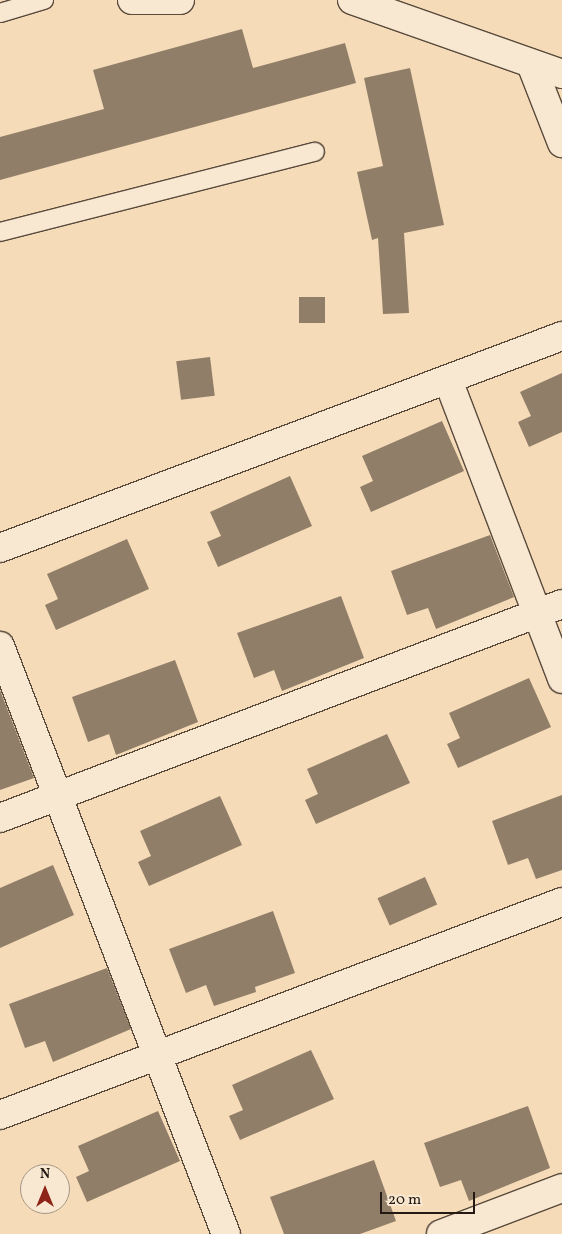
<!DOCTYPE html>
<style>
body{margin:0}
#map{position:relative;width:562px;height:1234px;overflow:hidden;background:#f5dbb8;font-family:Vollkorn,serif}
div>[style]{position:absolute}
.building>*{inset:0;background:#917e69;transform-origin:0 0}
.roads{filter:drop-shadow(1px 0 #594a3c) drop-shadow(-1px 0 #594a3c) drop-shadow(0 1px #594a3c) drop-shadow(0 -1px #594a3c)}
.lane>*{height:18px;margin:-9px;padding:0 9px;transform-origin:9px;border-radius:9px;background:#f8e8d1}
.street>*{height:28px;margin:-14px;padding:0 14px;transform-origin:14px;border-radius:14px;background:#f8e8d1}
span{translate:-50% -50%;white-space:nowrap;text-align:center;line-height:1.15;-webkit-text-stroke:4px #f8e8d1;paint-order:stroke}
.north{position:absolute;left:20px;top:1164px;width:50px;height:50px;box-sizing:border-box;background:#f8e8d1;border:1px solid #a49685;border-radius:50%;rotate:0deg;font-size:14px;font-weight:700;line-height:20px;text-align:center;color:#251a13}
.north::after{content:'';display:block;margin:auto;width:18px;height:22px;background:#8f2418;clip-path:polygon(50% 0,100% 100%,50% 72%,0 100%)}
.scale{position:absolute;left:380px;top:1192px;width:95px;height:22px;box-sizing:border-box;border:2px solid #251a13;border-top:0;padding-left:6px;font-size:15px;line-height:18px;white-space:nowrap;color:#251a13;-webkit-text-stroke:4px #f8e8d1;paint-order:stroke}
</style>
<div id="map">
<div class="building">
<div style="clip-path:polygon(242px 29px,253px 68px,345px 43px,356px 83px,0 180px,0 137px,104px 109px,93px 70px)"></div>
<div style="clip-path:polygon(410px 68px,444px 225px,404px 233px,409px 313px,383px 314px,378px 238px,372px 240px,357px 172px,383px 166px,364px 78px)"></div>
<div style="left:299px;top:297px;width:26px;height:26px"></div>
<div style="left:210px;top:357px;width:39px;height:34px;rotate:83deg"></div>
<div style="clip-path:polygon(562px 373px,562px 432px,529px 447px,518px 422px,531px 416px,520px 392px)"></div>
<div style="clip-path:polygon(442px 421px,464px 471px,371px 512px,360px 487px,373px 481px,362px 456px)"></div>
<div style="clip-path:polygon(290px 476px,312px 526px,218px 567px,207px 542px,221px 536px,210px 512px)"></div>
<div style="clip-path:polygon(490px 535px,514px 597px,436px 629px,428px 608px,407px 615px,391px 571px)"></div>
<div style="clip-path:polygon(127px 539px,149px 589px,56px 630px,45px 605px,58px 599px,47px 574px)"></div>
<div style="clip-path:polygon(341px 596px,364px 658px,282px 691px,274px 670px,254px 678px,237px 633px)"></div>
<div style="clip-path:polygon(175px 660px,198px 722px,116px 755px,109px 734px,88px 742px,72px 697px)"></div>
<div style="clip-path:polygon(529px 678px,551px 727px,458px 768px,447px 744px,460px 738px,449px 713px)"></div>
<div style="clip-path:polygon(0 690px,34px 778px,0 790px)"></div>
<div style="clip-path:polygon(387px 734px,410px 783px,316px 824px,305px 800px,318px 794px,307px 769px)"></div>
<div style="clip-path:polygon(562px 795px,562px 870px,536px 879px,528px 858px,508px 865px,492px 821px)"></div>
<div style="clip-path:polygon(220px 796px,242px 845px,149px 886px,138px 862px,151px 856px,140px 831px)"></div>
<div style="clip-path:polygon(53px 865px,74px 915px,0 948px,0 888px)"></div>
<div style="left:425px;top:877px;width:30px;height:52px;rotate:66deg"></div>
<div style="clip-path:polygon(273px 911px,295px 973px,255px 987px,256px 992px,214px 1006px,206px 985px,186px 993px,169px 949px)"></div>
<div style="clip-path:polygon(107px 968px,131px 1029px,53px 1062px,45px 1041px,25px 1048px,9px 1004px)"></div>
<div style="clip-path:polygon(311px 1050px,334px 1099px,240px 1140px,229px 1116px,243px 1110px,232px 1085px)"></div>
<div style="clip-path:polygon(528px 1106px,550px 1168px,469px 1201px,461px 1180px,440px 1187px,424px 1143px)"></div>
<div style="clip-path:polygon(158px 1111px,180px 1161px,87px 1202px,76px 1177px,89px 1171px,78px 1146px)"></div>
<div style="clip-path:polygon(374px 1160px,396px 1221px,360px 1234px,284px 1234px,270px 1197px)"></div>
</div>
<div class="roads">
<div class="lane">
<div style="left:0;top:13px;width:46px;rotate:-16.5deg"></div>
<div style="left:0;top:232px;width:325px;rotate:-14.3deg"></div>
</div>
<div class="street">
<div style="left:132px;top:0;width:48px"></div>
<div style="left:352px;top:0;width:223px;rotate:19.4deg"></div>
<div style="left:531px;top:64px;width:85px;rotate:68.6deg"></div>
<div style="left:448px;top:380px;width:320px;rotate:69.1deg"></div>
<div style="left:0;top:548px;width:601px;rotate:-20.67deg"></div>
<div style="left:0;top:646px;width:630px;rotate:68.98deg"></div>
<div style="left:0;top:818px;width:601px;rotate:-20.85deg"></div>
<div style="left:0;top:1115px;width:601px;rotate:-20.76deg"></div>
<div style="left:441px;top:1234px;width:129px;rotate:-20.8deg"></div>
</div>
</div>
<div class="north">N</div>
<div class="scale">20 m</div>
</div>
